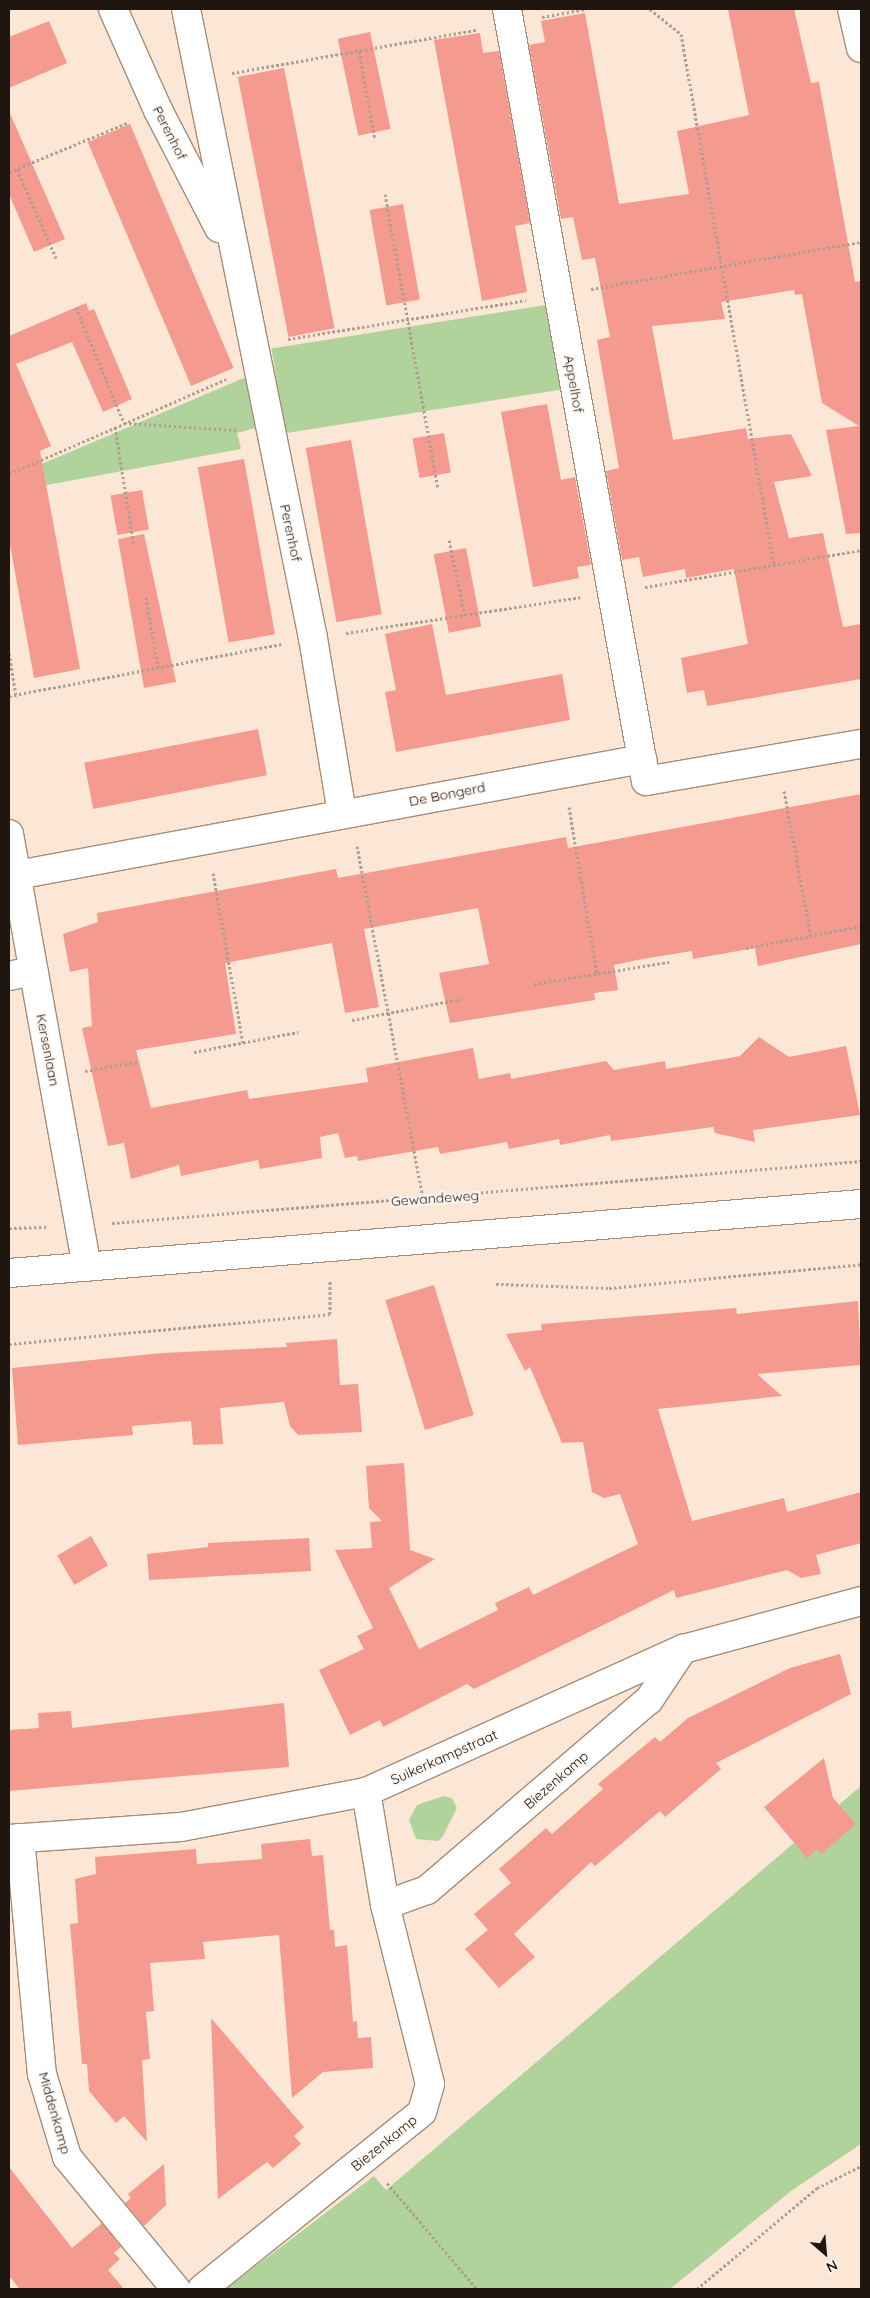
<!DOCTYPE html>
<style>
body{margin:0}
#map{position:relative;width:870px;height:2298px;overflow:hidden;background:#fce7d6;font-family:Quicksand,sans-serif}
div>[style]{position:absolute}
.green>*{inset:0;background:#afd39b;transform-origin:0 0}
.building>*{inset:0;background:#f59a8e;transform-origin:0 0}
.path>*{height:3px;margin-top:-1.5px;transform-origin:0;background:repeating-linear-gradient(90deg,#af9e91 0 2.5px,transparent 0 5px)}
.roads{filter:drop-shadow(1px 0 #a58d79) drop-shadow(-1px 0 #a58d79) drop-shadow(0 1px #a58d79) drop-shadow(0 -1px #a58d79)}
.minor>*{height:28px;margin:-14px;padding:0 14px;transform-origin:14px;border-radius:14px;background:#fff}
span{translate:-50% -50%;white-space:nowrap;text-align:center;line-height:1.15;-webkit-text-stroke:4px #fdf8f3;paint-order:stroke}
.street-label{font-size:14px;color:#1f160f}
.frame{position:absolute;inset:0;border:10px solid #1f160f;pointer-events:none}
.north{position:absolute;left:800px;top:2228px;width:50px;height:50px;-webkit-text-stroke:4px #fdf8f3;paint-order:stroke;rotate:153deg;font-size:14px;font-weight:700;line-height:20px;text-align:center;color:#1f160f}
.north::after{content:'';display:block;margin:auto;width:18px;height:22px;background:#1f160f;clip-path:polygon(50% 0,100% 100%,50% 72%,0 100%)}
</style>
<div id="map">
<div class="green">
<div style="left:552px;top:304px;width:86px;height:284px;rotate:81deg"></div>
<div style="clip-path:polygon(246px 377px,255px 428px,237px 433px,241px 449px,9px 492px,9px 478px)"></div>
<div style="clip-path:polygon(861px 1786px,861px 2144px,791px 2191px,670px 2289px,226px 2289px,374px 2176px,386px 2190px)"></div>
<div style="clip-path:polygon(443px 1796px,452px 1798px,457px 1808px,443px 1836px,438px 1841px,416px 1839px,409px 1820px,417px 1805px)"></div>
</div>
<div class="building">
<div style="clip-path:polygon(728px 9px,794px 9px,811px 83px,819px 82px,855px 282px,861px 281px,861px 533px,846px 534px,826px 430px,859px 426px,822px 403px,802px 294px,795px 295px,794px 290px,721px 302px,725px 319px,652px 326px,673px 440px,746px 428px,748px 439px,791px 434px,812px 476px,774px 482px,789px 538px,823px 533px,843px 627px,861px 624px,861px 679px,707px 706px,704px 690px,687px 693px,681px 658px,748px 644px,734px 569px,686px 578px,685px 569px,643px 577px,639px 557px,622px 560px,606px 471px,619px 468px,597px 340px,610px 337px,595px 258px,582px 260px,573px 217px,561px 219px,529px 45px,545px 42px,541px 21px,585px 13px,619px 204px,689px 194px,677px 131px,749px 115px)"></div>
<div style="clip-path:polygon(49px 21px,67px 63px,9px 88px,9px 37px)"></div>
<div style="left:370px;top:32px;width:99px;height:33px;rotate:78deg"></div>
<div style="clip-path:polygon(480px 33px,483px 53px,499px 51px,530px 223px,515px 226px,527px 292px,482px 301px,434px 40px)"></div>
<div style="left:284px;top:68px;width:265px;height:47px;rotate:79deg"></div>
<div style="clip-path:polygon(9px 111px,65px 239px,34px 252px,9px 194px)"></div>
<div style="left:130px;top:124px;width:265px;height:46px;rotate:67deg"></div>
<div style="left:403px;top:204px;width:97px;height:34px;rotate:80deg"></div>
<div style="clip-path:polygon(86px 303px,89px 311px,94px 309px,132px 399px,103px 412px,72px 342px,16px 364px,51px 446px,40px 451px,80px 669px,34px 678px,9px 539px,9px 336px)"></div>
<div style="clip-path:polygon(547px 404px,561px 480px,575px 477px,591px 565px,577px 567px,579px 578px,533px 587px,501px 412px)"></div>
<div style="left:444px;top:433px;width:40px;height:32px;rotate:80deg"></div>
<div style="left:351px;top:440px;width:177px;height:46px;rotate:80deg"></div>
<div style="left:244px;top:459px;width:178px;height:47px;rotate:80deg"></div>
<div style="left:142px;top:490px;width:40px;height:32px;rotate:80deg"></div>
<div style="clip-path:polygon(144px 534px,176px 682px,144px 688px,118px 539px)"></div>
<div style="left:466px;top:548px;width:80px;height:33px;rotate:79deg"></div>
<div style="clip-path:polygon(432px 624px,446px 695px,562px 674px,570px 720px,396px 752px,385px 692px,396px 690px,385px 634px)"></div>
<div style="left:258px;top:729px;width:47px;height:177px;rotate:79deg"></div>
<div style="clip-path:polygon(861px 794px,861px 944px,758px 966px,755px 948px,693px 959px,692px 951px,642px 959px,614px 965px,618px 990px,594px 993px,595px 1000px,450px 1023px,439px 973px,489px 964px,478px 908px,364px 929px,379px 1007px,345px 1013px,332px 943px,225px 963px,236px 1034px,136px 1050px,151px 1108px,247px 1090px,249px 1099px,368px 1082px,366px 1068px,473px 1048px,479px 1079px,510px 1073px,511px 1079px,606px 1061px,614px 1070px,665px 1061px,666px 1069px,740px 1056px,759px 1037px,789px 1057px,846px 1046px,860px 1115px,753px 1130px,755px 1142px,715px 1133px,713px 1127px,611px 1141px,610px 1135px,560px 1145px,559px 1139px,509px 1149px,507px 1142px,440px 1154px,438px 1147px,358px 1161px,357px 1156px,345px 1158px,338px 1133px,320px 1137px,322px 1158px,260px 1169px,258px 1160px,181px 1176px,179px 1165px,131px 1179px,124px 1143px,108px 1146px,82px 1028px,92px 1026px,88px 968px,70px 972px,63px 934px,98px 922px,97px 913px,336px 869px,338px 878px,566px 837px,568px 848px)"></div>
<div style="left:434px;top:1285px;width:136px;height:51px;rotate:73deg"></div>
<div style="clip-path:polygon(858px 1301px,861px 1365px,757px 1374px,782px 1396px,658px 1409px,692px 1521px,784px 1498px,787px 1512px,861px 1492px,861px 1543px,816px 1555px,821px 1574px,801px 1578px,787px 1570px,676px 1598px,674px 1590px,474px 1689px,467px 1684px,383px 1727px,380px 1720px,350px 1735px,319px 1670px,364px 1649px,357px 1636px,373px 1628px,335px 1550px,372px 1548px,370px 1522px,382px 1521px,369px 1508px,366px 1466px,404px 1463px,410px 1550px,435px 1559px,389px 1588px,419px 1649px,498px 1610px,495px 1603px,529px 1587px,533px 1595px,638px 1544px,620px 1494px,604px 1498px,592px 1492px,583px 1442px,562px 1443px,530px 1367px,525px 1371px,506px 1334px,542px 1330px,541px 1324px,736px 1308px,737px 1314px)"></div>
<div style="clip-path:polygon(337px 1339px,340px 1385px,358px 1384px,362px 1432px,298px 1435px,290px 1426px,284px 1402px,220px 1408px,223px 1444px,193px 1445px,191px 1421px,132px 1426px,133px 1435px,18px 1445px,12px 1368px,162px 1353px,287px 1347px,286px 1343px)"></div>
<div style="left:91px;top:1536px;width:34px;height:39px;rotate:60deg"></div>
<div style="clip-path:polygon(309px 1538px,311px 1571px,149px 1580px,147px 1554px,208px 1547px,208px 1543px)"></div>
<div style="clip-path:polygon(840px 1654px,851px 1694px,716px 1763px,721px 1769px,665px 1817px,660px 1811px,595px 1866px,591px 1862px,514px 1934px,535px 1957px,499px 1988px,465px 1949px,488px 1930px,474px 1914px,511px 1883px,499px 1869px,546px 1828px,552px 1834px,603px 1789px,598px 1784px,655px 1737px,660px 1742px,688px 1718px,790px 1668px)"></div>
<div style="clip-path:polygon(284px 1703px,289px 1767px,9px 1791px,9px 1730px,39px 1728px,38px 1713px,71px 1711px,72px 1728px)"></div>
<div style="clip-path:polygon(824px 1758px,833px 1798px,856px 1824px,821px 1854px,817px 1849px,807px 1858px,764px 1807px)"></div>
<div style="clip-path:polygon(310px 1839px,312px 1856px,323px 1855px,330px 1930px,334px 1930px,335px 1947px,347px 1945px,353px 2022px,357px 2021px,358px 2038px,371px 2037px,373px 2068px,323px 2072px,292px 2098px,279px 1935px,203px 1942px,205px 1959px,150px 1963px,154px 2011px,146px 2012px,150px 2059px,142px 2060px,147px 2142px,124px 2116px,116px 2123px,89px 2091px,87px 2064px,82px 2064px,70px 1924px,78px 1923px,75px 1879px,96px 1874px,95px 1857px,196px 1849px,197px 1864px,262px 1859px,261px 1844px)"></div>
<div style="clip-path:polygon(211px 2018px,304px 2127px,294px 2136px,301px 2144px,273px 2168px,267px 2162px,218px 2199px)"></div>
<div style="clip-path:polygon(164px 2164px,166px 2205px,144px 2226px,125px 2203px,131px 2198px,128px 2194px)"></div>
<div style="clip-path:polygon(9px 2167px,72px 2248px,102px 2223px,121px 2247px,114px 2253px,120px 2259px,108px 2270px,124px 2289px,20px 2289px,9px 2276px)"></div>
</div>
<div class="path">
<div style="left:650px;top:9px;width:40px;rotate:39deg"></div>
<div style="left:681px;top:34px;width:539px;rotate:80.07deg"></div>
<div style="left:542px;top:17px;width:45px;rotate:-10.3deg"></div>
<div style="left:359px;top:51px;width:90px;rotate:79.8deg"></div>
<div style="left:232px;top:73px;width:249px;rotate:-10deg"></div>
<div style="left:17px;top:169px;width:97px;rotate:66.3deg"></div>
<div style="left:9px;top:172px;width:128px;rotate:-22.6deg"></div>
<div style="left:385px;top:194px;width:299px;rotate:79.8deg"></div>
<div style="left:591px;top:289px;width:274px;rotate:-9.9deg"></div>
<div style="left:76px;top:307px;width:126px;rotate:67.5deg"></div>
<div style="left:124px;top:423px;width:113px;rotate:3.5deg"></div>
<div style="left:288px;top:339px;width:241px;rotate:-9.3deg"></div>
<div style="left:115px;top:427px;width:120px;rotate:80.9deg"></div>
<div style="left:9px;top:474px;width:237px;rotate:-23.6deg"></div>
<div style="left:449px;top:540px;width:77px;rotate:78deg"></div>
<div style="left:645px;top:587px;width:219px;rotate:-9.7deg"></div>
<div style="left:146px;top:597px;width:71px;rotate:80.3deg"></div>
<div style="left:346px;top:633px;width:237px;rotate:-8.7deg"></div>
<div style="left:9px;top:653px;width:43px;rotate:80.5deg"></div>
<div style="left:9px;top:696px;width:277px;rotate:-10.8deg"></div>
<div style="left:784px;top:791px;width:147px;rotate:79.5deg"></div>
<div style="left:569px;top:807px;width:170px;rotate:80.5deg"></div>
<div style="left:357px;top:846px;width:359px;rotate:79.4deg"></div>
<div style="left:213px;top:873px;width:173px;rotate:80deg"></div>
<div style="left:746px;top:948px;width:117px;rotate:-10.8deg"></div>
<div style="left:534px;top:984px;width:137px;rotate:-9.3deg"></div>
<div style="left:352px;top:1020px;width:111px;rotate:-10.9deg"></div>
<div style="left:194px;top:1052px;width:106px;rotate:-10.9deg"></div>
<div style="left:85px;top:1071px;width:54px;rotate:-9.6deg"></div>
<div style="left:112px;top:1223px;width:752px;rotate:-4.73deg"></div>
<div style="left:9px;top:1228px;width:37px;rotate:-2deg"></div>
<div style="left:496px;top:1284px;width:113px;rotate:2deg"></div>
<div style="left:609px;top:1288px;width:253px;rotate:-5.4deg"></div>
<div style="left:9px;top:1344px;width:322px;rotate:-5.3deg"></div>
<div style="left:330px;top:1314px;width:34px;rotate:-90deg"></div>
<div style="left:387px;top:2183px;width:139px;rotate:49.7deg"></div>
<div style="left:697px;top:2289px;width:157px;rotate:-40.1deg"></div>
<div style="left:817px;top:2188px;width:49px;rotate:-26.6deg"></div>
</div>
<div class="roads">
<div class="minor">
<div style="left:113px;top:9px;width:111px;rotate:66deg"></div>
<div style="left:158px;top:110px;width:133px;rotate:62.7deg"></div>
<div style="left:186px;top:9px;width:642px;rotate:78.59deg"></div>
<div style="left:313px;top:638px;width:178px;rotate:80.6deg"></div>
<div style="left:507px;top:9px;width:762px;rotate:79.8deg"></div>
<div style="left:852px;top:9px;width:40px;rotate:77deg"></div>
<div style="left:9px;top:834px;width:440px;rotate:79.8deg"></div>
<div style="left:17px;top:875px;width:636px;rotate:-10.51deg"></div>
<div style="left:642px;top:759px;width:22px;rotate:80deg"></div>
<div style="left:646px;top:781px;width:218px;rotate:-9.8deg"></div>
<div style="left:9px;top:976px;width:25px;rotate:-12deg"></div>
<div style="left:9px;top:1273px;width:855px;rotate:-4.63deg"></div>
<div style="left:20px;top:1838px;width:237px;rotate:84.7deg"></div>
<div style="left:42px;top:2074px;width:87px;rotate:73.2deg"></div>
<div style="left:67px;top:2157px;width:171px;rotate:50.5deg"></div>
<div style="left:9px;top:1839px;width:172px;rotate:-4deg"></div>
<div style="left:181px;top:1827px;width:188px;rotate:-10.7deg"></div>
<div style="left:366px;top:1792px;width:348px;rotate:-24.3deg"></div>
<div style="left:683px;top:1649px;width:184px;rotate:-15.1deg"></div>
<div style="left:385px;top:1905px;width:45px;rotate:-19.7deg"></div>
<div style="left:427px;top:1890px;width:292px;rotate:-40.6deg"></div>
<div style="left:649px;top:1700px;width:61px;rotate:-56.3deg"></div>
<div style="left:202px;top:2289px;width:282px;rotate:-38.8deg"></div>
<div style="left:422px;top:2112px;width:29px;rotate:-74deg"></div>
<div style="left:430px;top:2084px;width:185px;rotate:-104.1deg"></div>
<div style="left:385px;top:1905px;width:115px;rotate:-99.5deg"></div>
</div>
</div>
<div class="street-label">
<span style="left:170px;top:133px;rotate:63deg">Perenhof</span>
<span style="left:574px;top:384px;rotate:80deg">Appelhof</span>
<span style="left:291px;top:533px;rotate:78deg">Perenhof</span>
<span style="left:447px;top:794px;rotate:-11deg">De Bongerd</span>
<span style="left:48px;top:1050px;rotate:79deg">Kersenlaan</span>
<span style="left:435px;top:1198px;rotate:-4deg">Gewandeweg</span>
<span style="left:444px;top:1757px;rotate:-24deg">Suikerkampstraat</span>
<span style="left:556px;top:1780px;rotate:-41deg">Biezenkamp</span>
<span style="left:55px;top:2113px;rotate:74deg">Middenkamp</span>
<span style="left:384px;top:2143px;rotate:-39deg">Biezenkamp</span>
</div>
<div class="frame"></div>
<div class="north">N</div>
</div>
